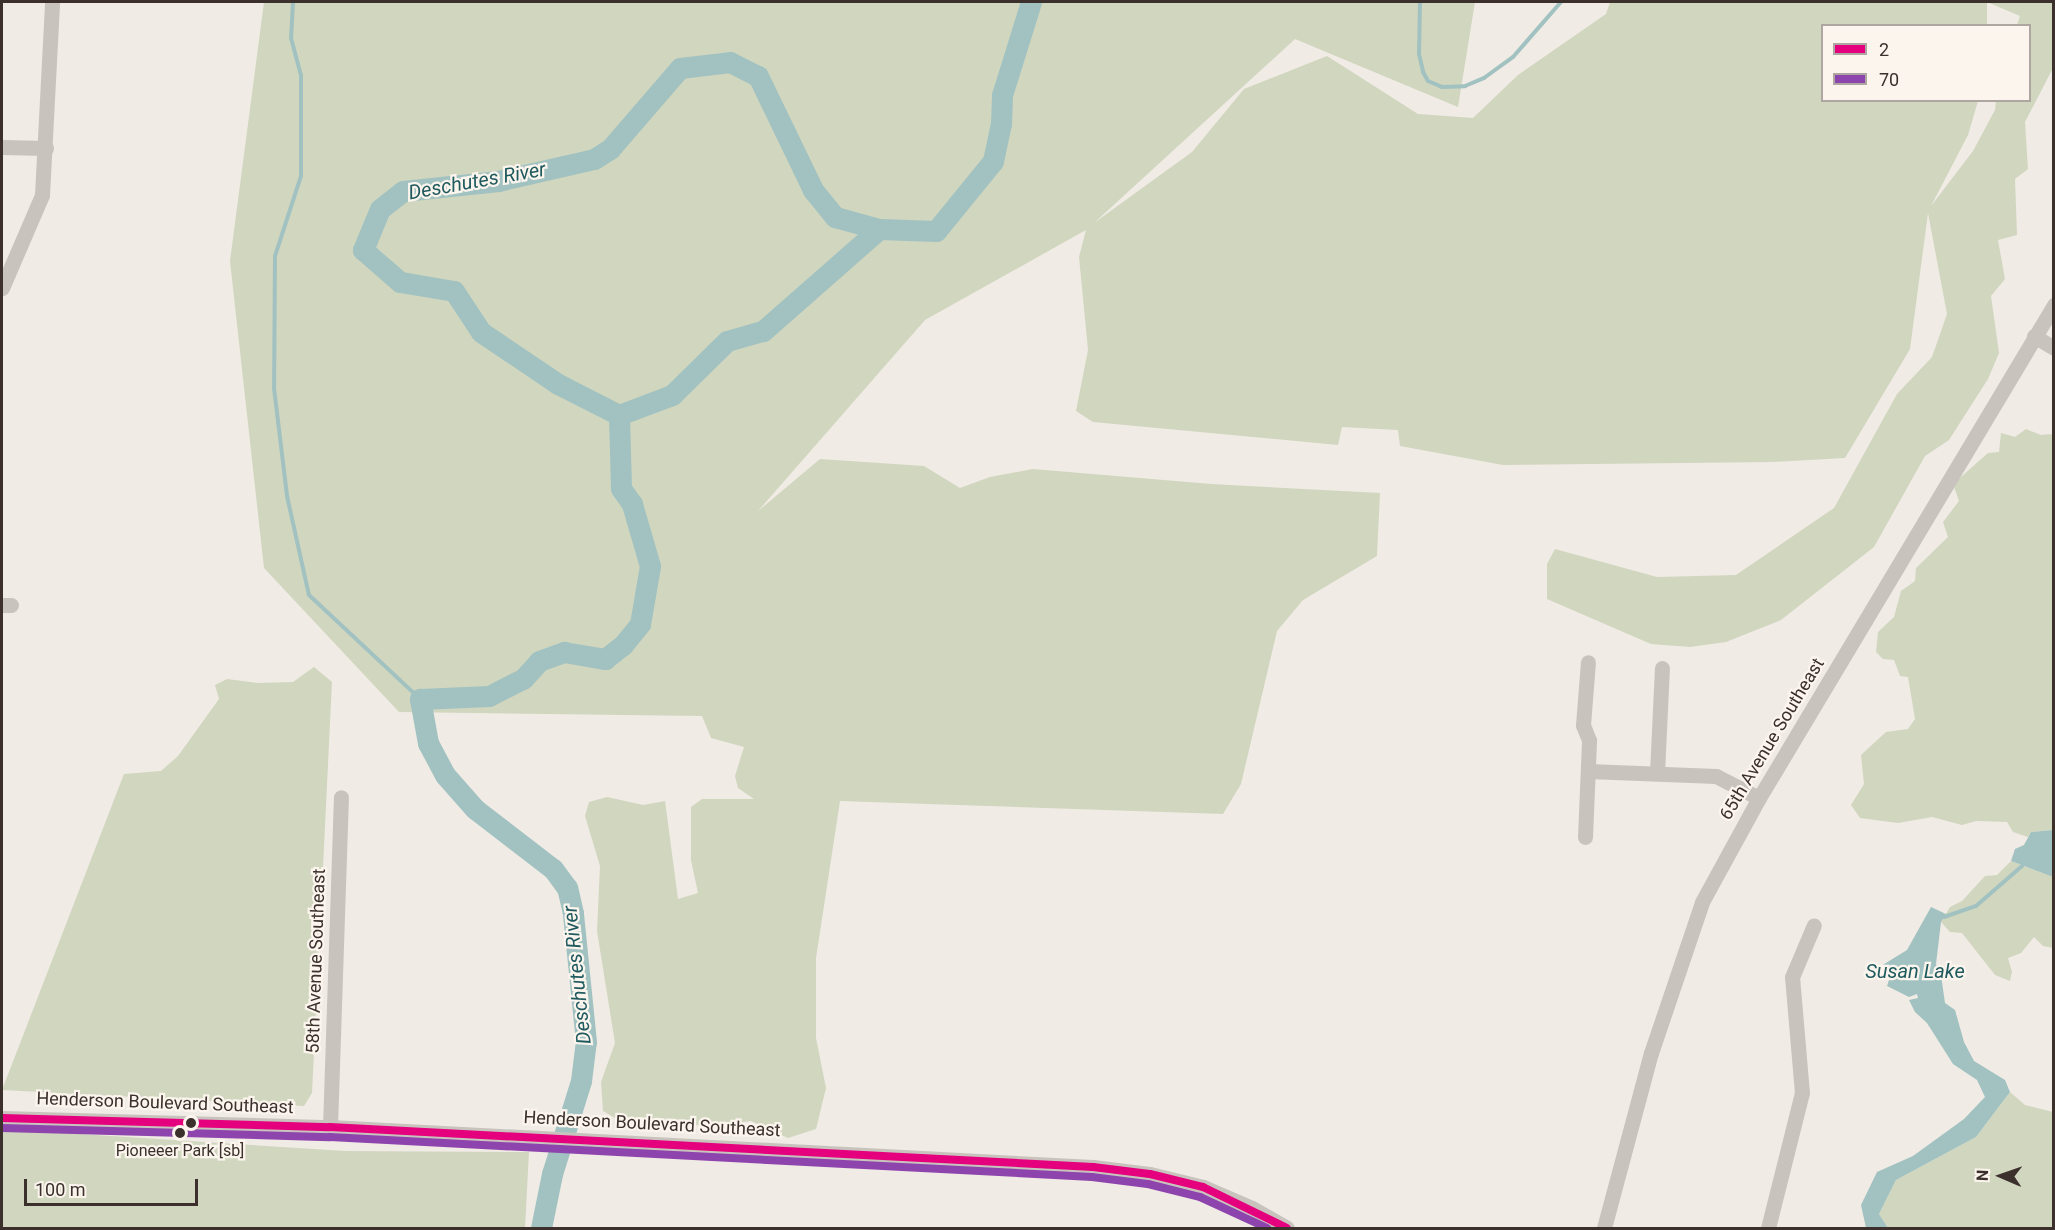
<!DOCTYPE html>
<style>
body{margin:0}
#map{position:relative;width:2055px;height:1230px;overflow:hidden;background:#f0ebe5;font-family:Roboto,sans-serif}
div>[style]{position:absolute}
.green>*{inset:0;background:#d1d6bf}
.water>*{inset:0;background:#a1c2c1}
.stream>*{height:4px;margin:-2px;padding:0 2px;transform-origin:2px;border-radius:2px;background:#a1c2c1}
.river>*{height:21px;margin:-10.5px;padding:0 10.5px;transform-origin:10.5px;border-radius:10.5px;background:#a1c2c1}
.minor>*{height:15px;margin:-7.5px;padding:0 7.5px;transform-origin:7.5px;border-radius:7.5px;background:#c9c3be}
.bus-1>*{height:8px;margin:-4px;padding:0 4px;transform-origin:4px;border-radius:4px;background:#e5007d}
.bus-2>*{height:8px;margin:-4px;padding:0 4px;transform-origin:4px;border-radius:4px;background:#8e44ad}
.dots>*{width:16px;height:16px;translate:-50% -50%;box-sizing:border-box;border:3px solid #fbf5ee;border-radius:50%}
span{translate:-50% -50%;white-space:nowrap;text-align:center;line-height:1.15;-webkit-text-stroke:4.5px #fbf5ee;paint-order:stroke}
.bus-label{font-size:16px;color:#3b302b}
.street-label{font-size:18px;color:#3b302b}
.water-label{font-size:20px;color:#1f5a5e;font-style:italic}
.frame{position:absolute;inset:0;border:3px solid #3b302b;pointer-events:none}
.legend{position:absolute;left:1821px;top:24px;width:210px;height:78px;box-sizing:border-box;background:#fbf5ee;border:2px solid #aea6a0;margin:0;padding:8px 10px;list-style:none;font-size:18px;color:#3b302b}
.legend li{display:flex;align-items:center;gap:12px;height:30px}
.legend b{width:30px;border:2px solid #aea6a0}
.north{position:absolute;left:1971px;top:1146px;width:60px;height:60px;-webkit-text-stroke:4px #fbf5ee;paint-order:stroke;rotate:272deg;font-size:16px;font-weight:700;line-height:24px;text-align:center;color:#3b302b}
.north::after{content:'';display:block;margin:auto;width:21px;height:27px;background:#3b302b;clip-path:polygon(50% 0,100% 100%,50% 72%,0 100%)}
.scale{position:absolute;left:24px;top:1179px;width:174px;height:27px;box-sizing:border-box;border:3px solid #3b302b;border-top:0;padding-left:8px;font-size:18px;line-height:21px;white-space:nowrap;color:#3b302b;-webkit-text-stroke:4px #fbf5ee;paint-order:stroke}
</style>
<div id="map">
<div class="green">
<div style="clip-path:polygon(evenodd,264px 2px,1475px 2px,1458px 107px,1295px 39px,1094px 223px,1192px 152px,1244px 89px,1327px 56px,1418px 114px,1473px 118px,1518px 75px,1606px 14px,1610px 2px,2053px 2px,2054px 66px,2025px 122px,2028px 169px,2015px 179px,2017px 235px,1998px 240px,2005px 279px,1991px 296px,1999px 353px,1988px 379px,1949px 440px,1925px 456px,1874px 547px,1781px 620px,1726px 642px,1690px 647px,1651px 644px,1547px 599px,1547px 564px,1555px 549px,1657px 577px,1736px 575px,1834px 508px,1897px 394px,1932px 357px,1947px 314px,1928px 213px,1910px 349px,1845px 458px,1773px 462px,1503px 465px,1400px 446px,1398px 430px,1342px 427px,1338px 445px,1093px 422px,1076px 411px,1088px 350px,1079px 257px,1086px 230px,925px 320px,758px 511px,820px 459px,924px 466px,960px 488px,990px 477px,1033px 469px,1211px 484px,1380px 493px,1377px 556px,1303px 600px,1277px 631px,1241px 784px,1223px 814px,840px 801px,816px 958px,816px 1038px,826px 1088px,816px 1129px,788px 1138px,751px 1121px,710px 1126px,615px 1118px,603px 1111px,601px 1082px,615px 1043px,597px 931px,600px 866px,585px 816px,589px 802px,607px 797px,643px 805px,665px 801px,678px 899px,698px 893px,691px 860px,691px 807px,702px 799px,754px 799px,738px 788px,735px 776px,744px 747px,711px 738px,702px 716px,399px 712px,264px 568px,230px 261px,264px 2px,1987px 2px,2020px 16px,2017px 25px,2030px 26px,2030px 100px,1996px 101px,1995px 110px,1973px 151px,1931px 206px,1968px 135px,1978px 101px,1822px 100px,1822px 26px,1987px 25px,1987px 2px)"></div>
<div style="clip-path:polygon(2026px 429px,2041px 435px,2053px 434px,2053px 830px,2031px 832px,2028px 837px,2013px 832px,2007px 822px,1976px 821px,1962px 825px,1932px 817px,1898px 823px,1860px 818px,1851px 805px,1864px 784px,1861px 755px,1886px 732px,1908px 729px,1915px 719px,1908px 677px,1900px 676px,1894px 660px,1883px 659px,1876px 652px,1878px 632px,1894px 617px,1901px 591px,1915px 581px,1916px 568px,1948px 537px,1943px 522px,1959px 501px,1953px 484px,1988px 453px,1999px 452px,2001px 433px,2015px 437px)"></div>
<div style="clip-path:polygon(314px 667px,332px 682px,312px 1093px,304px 1106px,2px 1090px,124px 774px,161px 771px,178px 756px,219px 699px,215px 685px,227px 679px,258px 683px,293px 682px)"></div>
<div style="clip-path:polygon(2011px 861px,2053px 877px,2053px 948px,2043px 946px,2034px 937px,2021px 953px,2008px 958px,2012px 972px,2010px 981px,1995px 975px,1962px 933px,1950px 932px,1941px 922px,1950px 907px,1962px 901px,1985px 876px,1997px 875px)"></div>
<div style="clip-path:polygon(2010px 1092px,2025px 1105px,2053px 1112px,2053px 1228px,1888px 1228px,1879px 1214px,1896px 1180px,1976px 1137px)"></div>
<div style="clip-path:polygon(2px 1129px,345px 1151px,529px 1152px,525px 1228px,2px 1228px)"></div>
</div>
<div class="water">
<div style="clip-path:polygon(2053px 830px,2053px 877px,2011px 861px,2015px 849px,2024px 845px,2031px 832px)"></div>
<div style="clip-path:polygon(1931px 907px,1946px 914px,1941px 922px,1936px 964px,1941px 975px,1945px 1003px,1955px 1010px,1964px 1042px,1974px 1061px,2005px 1080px,2010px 1092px,1976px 1137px,1896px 1180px,1879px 1214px,1888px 1228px,1866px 1228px,1861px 1205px,1877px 1172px,1913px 1156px,1964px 1119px,1985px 1097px,1977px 1080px,1953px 1064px,1927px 1023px,1915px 1012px,1909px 1000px,1918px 998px,1917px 994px,1909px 997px,1887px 986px,1890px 977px,1885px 976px,1881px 966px,1907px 950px)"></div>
</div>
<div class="stream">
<div style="left:293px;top:2px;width:36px;rotate:93deg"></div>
<div style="left:291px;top:38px;width:38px;rotate:75deg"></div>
<div style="left:301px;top:75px;width:101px;rotate:90deg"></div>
<div style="left:301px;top:176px;width:84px;rotate:108deg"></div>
<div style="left:275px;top:256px;width:132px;rotate:90.4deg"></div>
<div style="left:274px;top:388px;width:109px;rotate:83.1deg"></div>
<div style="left:287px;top:496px;width:101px;rotate:77.5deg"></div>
<div style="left:309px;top:595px;width:152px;rotate:43.1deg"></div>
<div style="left:1420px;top:2px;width:52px;rotate:91.1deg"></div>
<div style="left:1419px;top:54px;width:18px;rotate:77deg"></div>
<div style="left:1423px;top:72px;width:10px;rotate:61deg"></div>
<div style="left:1428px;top:81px;width:15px;rotate:23deg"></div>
<div style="left:1442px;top:87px;width:23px;rotate:-2deg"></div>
<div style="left:1465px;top:86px;width:21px;rotate:-23deg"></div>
<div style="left:1484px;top:78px;width:36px;rotate:-36deg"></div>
<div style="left:1513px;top:57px;width:73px;rotate:-48.9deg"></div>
<div style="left:1944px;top:917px;width:34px;rotate:-19deg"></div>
<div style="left:1976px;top:906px;width:61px;rotate:-41deg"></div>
</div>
<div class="river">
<div style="left:619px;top:415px;width:57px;rotate:-20.7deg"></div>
<div style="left:672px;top:395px;width:77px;rotate:-44.5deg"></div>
<div style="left:727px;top:341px;width:37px;rotate:-16deg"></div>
<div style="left:763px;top:331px;width:154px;rotate:-41.3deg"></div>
<div style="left:541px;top:1228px;width:55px;rotate:-78.5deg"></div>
<div style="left:552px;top:1174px;width:97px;rotate:-72.7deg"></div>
<div style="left:581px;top:1081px;width:39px;rotate:-83deg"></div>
<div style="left:586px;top:1042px;width:130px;rotate:-95.8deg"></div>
<div style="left:573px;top:913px;width:26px;rotate:-103deg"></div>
<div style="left:567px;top:888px;width:24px;rotate:-126deg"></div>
<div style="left:553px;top:869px;width:98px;rotate:-142.4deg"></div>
<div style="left:475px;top:809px;width:45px;rotate:-131.4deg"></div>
<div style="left:445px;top:775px;width:36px;rotate:-118deg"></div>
<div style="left:428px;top:743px;width:45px;rotate:-100.3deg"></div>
<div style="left:420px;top:699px;width:69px;rotate:-2.5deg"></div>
<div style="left:489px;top:696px;width:38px;rotate:-27deg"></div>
<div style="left:523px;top:679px;width:24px;rotate:-48deg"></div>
<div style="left:539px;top:661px;width:27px;rotate:-20deg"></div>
<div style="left:564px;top:652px;width:42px;rotate:9.7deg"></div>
<div style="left:605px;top:659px;width:23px;rotate:-38deg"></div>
<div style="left:623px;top:645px;width:27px;rotate:-51deg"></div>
<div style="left:640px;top:624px;width:59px;rotate:-80.2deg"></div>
<div style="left:650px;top:566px;width:65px;rotate:-106.2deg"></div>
<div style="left:632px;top:504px;width:19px;rotate:-125deg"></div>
<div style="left:621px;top:488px;width:73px;rotate:-91.6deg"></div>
<div style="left:619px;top:415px;width:68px;rotate:-153.1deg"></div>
<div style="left:558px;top:384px;width:93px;rotate:-146deg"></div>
<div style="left:481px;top:332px;width:49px;rotate:-123.4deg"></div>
<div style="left:454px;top:291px;width:55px;rotate:-170.5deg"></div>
<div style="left:400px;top:282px;width:49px;rotate:-139.1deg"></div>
<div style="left:363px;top:250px;width:44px;rotate:-67.5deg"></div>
<div style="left:380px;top:209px;width:29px;rotate:-38deg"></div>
<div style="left:403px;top:191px;width:96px;rotate:-6deg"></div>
<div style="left:498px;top:181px;width:98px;rotate:-12.9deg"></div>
<div style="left:594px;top:159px;width:19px;rotate:-32deg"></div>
<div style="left:610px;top:149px;width:107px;rotate:-49.2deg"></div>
<div style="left:680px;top:68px;width:50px;rotate:-6.8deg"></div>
<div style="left:730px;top:62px;width:31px;rotate:27deg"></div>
<div style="left:758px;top:76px;width:127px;rotate:64.2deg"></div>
<div style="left:813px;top:190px;width:35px;rotate:51deg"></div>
<div style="left:835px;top:217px;width:46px;rotate:15.3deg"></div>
<div style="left:879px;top:229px;width:57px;rotate:2deg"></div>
<div style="left:936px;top:231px;width:90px;rotate:-50.8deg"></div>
<div style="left:993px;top:161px;width:38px;rotate:-78deg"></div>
<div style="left:1001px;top:124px;width:29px;rotate:-88deg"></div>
<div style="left:1002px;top:95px;width:97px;rotate:-72.7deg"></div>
</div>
<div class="minor">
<div style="left:2px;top:147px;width:44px;rotate:1.3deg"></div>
<div style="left:2px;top:288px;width:101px;rotate:-66.7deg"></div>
<div style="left:42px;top:195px;width:193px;rotate:-87deg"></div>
<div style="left:2034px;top:336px;width:23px;rotate:31deg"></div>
<div style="left:2px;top:605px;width:9px"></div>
<div style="left:1588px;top:771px;width:128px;rotate:2.2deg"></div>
<div style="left:1716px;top:776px;width:48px;rotate:27.1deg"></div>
<div style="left:1657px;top:773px;width:105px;rotate:-87.3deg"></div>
<div style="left:1585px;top:837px;width:97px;rotate:-87.6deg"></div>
<div style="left:1589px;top:740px;width:16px;rotate:-112deg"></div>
<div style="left:1583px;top:725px;width:63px;rotate:-85.5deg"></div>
<div style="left:2px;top:1118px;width:328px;rotate:1.6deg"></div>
<div style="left:330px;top:1127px;width:764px;rotate:3deg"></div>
<div style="left:1093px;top:1167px;width:57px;rotate:7deg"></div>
<div style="left:1150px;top:1174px;width:55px;rotate:13.8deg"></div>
<div style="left:1203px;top:1187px;width:53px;rotate:23.2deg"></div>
<div style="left:1252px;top:1208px;width:40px;rotate:29.7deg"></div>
<div style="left:330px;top:1127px;width:330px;rotate:-88.1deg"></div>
<div style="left:1604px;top:1228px;width:181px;rotate:-75deg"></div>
<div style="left:1651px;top:1053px;width:159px;rotate:-71.3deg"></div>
<div style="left:1702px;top:902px;width:119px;rotate:-61.3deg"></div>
<div style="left:1759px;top:798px;width:575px;rotate:-59.1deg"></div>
<div style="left:1768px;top:1228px;width:139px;rotate:-75.9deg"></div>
<div style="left:1802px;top:1093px;width:116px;rotate:-94.9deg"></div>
<div style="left:1792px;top:977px;width:56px;rotate:-67.1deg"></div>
</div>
<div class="bus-1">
<div style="left:2px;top:1118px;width:328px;rotate:1.6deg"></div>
<div style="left:330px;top:1127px;width:764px;rotate:3deg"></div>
<div style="left:1093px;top:1167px;width:57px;rotate:7deg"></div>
<div style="left:1150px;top:1174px;width:55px;rotate:13.8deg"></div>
<div style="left:1203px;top:1187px;width:93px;rotate:26deg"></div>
</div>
<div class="bus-2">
<div style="left:2px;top:1128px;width:328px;rotate:1.6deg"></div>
<div style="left:330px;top:1137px;width:763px;rotate:3deg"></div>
<div style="left:1092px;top:1177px;width:56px;rotate:7.1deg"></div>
<div style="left:1148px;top:1184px;width:54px;rotate:14deg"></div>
<div style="left:1200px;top:1197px;width:74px;rotate:24.8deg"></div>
</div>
<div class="dots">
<div style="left:191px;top:1123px;background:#3b302b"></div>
<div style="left:180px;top:1133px;background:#3b302b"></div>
</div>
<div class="bus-label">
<span style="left:180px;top:1151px">Pioneeer Park [sb]</span>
</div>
<div class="street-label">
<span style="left:1772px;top:739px;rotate:-59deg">65th Avenue Southeast</span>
<span style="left:316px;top:961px;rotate:-88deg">58th Avenue Southeast</span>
<span style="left:165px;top:1103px;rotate:2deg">Henderson Boulevard Southeast</span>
<span style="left:652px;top:1124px;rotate:3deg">Henderson Boulevard Southeast</span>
</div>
<div class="water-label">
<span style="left:477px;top:181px;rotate:-10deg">Deschutes River</span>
<span style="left:1915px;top:971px">Susan Lake</span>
<span style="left:577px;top:975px;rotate:-96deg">Deschutes River</span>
</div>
<div class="frame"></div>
<ul class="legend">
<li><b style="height:8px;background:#e5007d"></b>2</li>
<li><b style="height:8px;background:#8e44ad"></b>70</li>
</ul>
<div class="north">N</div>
<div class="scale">100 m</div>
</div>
